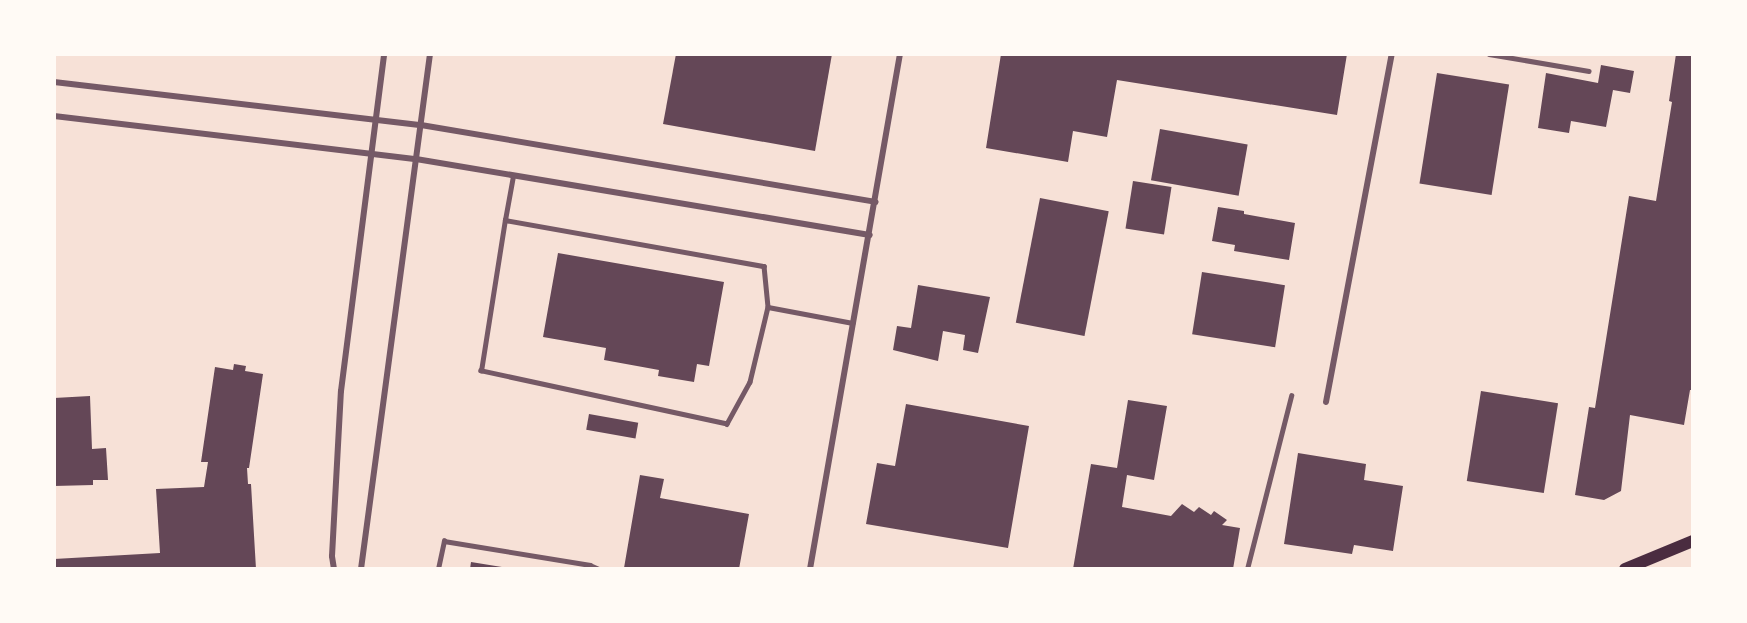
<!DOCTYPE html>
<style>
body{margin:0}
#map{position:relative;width:1747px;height:623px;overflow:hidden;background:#f7e1d7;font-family:Arial,sans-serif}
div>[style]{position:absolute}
.building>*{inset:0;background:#644757;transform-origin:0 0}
.service>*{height:4.5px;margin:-2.25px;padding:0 2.25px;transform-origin:2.25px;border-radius:2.25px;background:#755966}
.minor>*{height:6px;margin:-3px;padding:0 3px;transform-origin:3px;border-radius:3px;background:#755966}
.secondary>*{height:12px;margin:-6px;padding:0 6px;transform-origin:6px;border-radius:6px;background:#4a2c40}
span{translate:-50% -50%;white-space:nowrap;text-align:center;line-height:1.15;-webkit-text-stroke:4.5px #fffaf5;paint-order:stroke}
.frame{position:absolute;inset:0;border:56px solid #fffaf5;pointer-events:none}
</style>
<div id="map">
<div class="building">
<div style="clip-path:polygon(676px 54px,832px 54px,815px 151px,663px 124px)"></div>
<div style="clip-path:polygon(1001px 54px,1347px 54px,1337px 115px,1117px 80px,1107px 137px,1073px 131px,1068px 162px,986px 148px)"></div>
<div style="clip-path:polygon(1676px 54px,1693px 54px,1693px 390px,1690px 390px,1684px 425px,1630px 415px,1621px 491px,1604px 500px,1575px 495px,1589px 407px,1595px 408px,1629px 196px,1656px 201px,1672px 102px,1669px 101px)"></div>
<div style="clip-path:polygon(1601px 65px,1634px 71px,1630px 93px,1613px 90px,1606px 127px,1571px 121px,1569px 133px,1538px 128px,1546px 73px,1598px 83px)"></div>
<div style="left:1437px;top:73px;width:73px;height:112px;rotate:9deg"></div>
<div style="left:1160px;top:129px;width:89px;height:52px;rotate:10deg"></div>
<div style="left:1133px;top:181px;width:39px;height:48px;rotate:9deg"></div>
<div style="left:1040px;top:198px;width:70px;height:127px;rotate:11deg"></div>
<div style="clip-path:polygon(1218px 207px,1244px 211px,1244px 214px,1295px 223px,1289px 260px,1234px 251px,1235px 245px,1212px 241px)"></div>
<div style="clip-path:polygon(558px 253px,724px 282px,709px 366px,697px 364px,694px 382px,658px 376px,659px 370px,604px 360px,606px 348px,543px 337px)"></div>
<div style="left:1202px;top:272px;width:84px;height:63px;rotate:9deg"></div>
<div style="clip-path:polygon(918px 285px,990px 297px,978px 353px,963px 350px,965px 335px,943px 331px,938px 361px,893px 350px,897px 326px,911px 328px)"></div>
<div style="clip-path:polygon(234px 364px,246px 366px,245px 371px,263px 374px,249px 468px,247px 468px,248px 484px,251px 484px,256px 569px,54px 569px,54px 559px,160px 553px,156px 489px,204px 487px,208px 462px,201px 462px,215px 367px,233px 370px)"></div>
<div style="left:1481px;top:391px;width:78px;height:91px;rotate:9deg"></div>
<div style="clip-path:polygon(90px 396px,92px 449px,106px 448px,108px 480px,93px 480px,93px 485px,54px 486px,54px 398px)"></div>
<div style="clip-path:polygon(1128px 400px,1167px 406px,1154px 480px,1127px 475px,1122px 507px,1171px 516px,1182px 504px,1194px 512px,1199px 507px,1211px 515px,1214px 511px,1227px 520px,1222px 525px,1240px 528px,1233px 569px,1073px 569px,1091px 464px,1117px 468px)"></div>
<div style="clip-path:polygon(906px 404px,1029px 426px,1008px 548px,866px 524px,877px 463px,895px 466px)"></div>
<div style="left:589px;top:414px;width:50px;height:16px;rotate:10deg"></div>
<div style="clip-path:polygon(1298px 453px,1366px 464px,1364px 480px,1403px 486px,1393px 551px,1354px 545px,1352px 554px,1284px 544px)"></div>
<div style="clip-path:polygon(640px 475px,664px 479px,660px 498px,749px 514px,739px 569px,624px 568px)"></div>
<div style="clip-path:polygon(471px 562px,508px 568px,508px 569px,470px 569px)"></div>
</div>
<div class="service">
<div style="left:1489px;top:54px;width:101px;rotate:9.6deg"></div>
<div style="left:505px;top:220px;width:263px;rotate:10.1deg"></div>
<div style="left:764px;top:266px;width:41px;rotate:84.4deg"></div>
<div style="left:768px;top:307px;width:77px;rotate:103.5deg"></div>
<div style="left:750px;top:382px;width:48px;rotate:118.7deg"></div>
<div style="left:727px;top:424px;width:252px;rotate:-167.8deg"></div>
<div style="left:481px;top:371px;width:153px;rotate:-81deg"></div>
<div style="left:505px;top:220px;width:45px;rotate:-79.7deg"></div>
<div style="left:768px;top:307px;width:86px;rotate:10.7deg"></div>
<div style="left:438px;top:569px;width:29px;rotate:-78deg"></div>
<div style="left:444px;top:541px;width:148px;rotate:9.3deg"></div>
<div style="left:590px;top:565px;width:10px;rotate:24deg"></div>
<div style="left:1247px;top:569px;width:179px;rotate:-75.7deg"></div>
</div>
<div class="minor">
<div style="left:54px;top:82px;width:370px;rotate:6.7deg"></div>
<div style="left:421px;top:125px;width:461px;rotate:9.6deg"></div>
<div style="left:54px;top:116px;width:365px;rotate:6.8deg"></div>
<div style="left:416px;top:159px;width:460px;rotate:9.5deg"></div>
<div style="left:1326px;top:402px;width:354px;rotate:-79.3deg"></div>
<div style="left:334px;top:569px;width:13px;rotate:-99deg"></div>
<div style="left:332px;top:556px;width:165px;rotate:-86.9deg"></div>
<div style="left:341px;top:391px;width:340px;rotate:-82.7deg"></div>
<div style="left:361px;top:569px;width:520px;rotate:-82.37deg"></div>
<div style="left:810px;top:569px;width:523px;rotate:-80.09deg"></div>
</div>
<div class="secondary">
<div style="left:1625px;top:569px;width:74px;rotate:-22.4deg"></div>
</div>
<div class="frame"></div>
</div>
